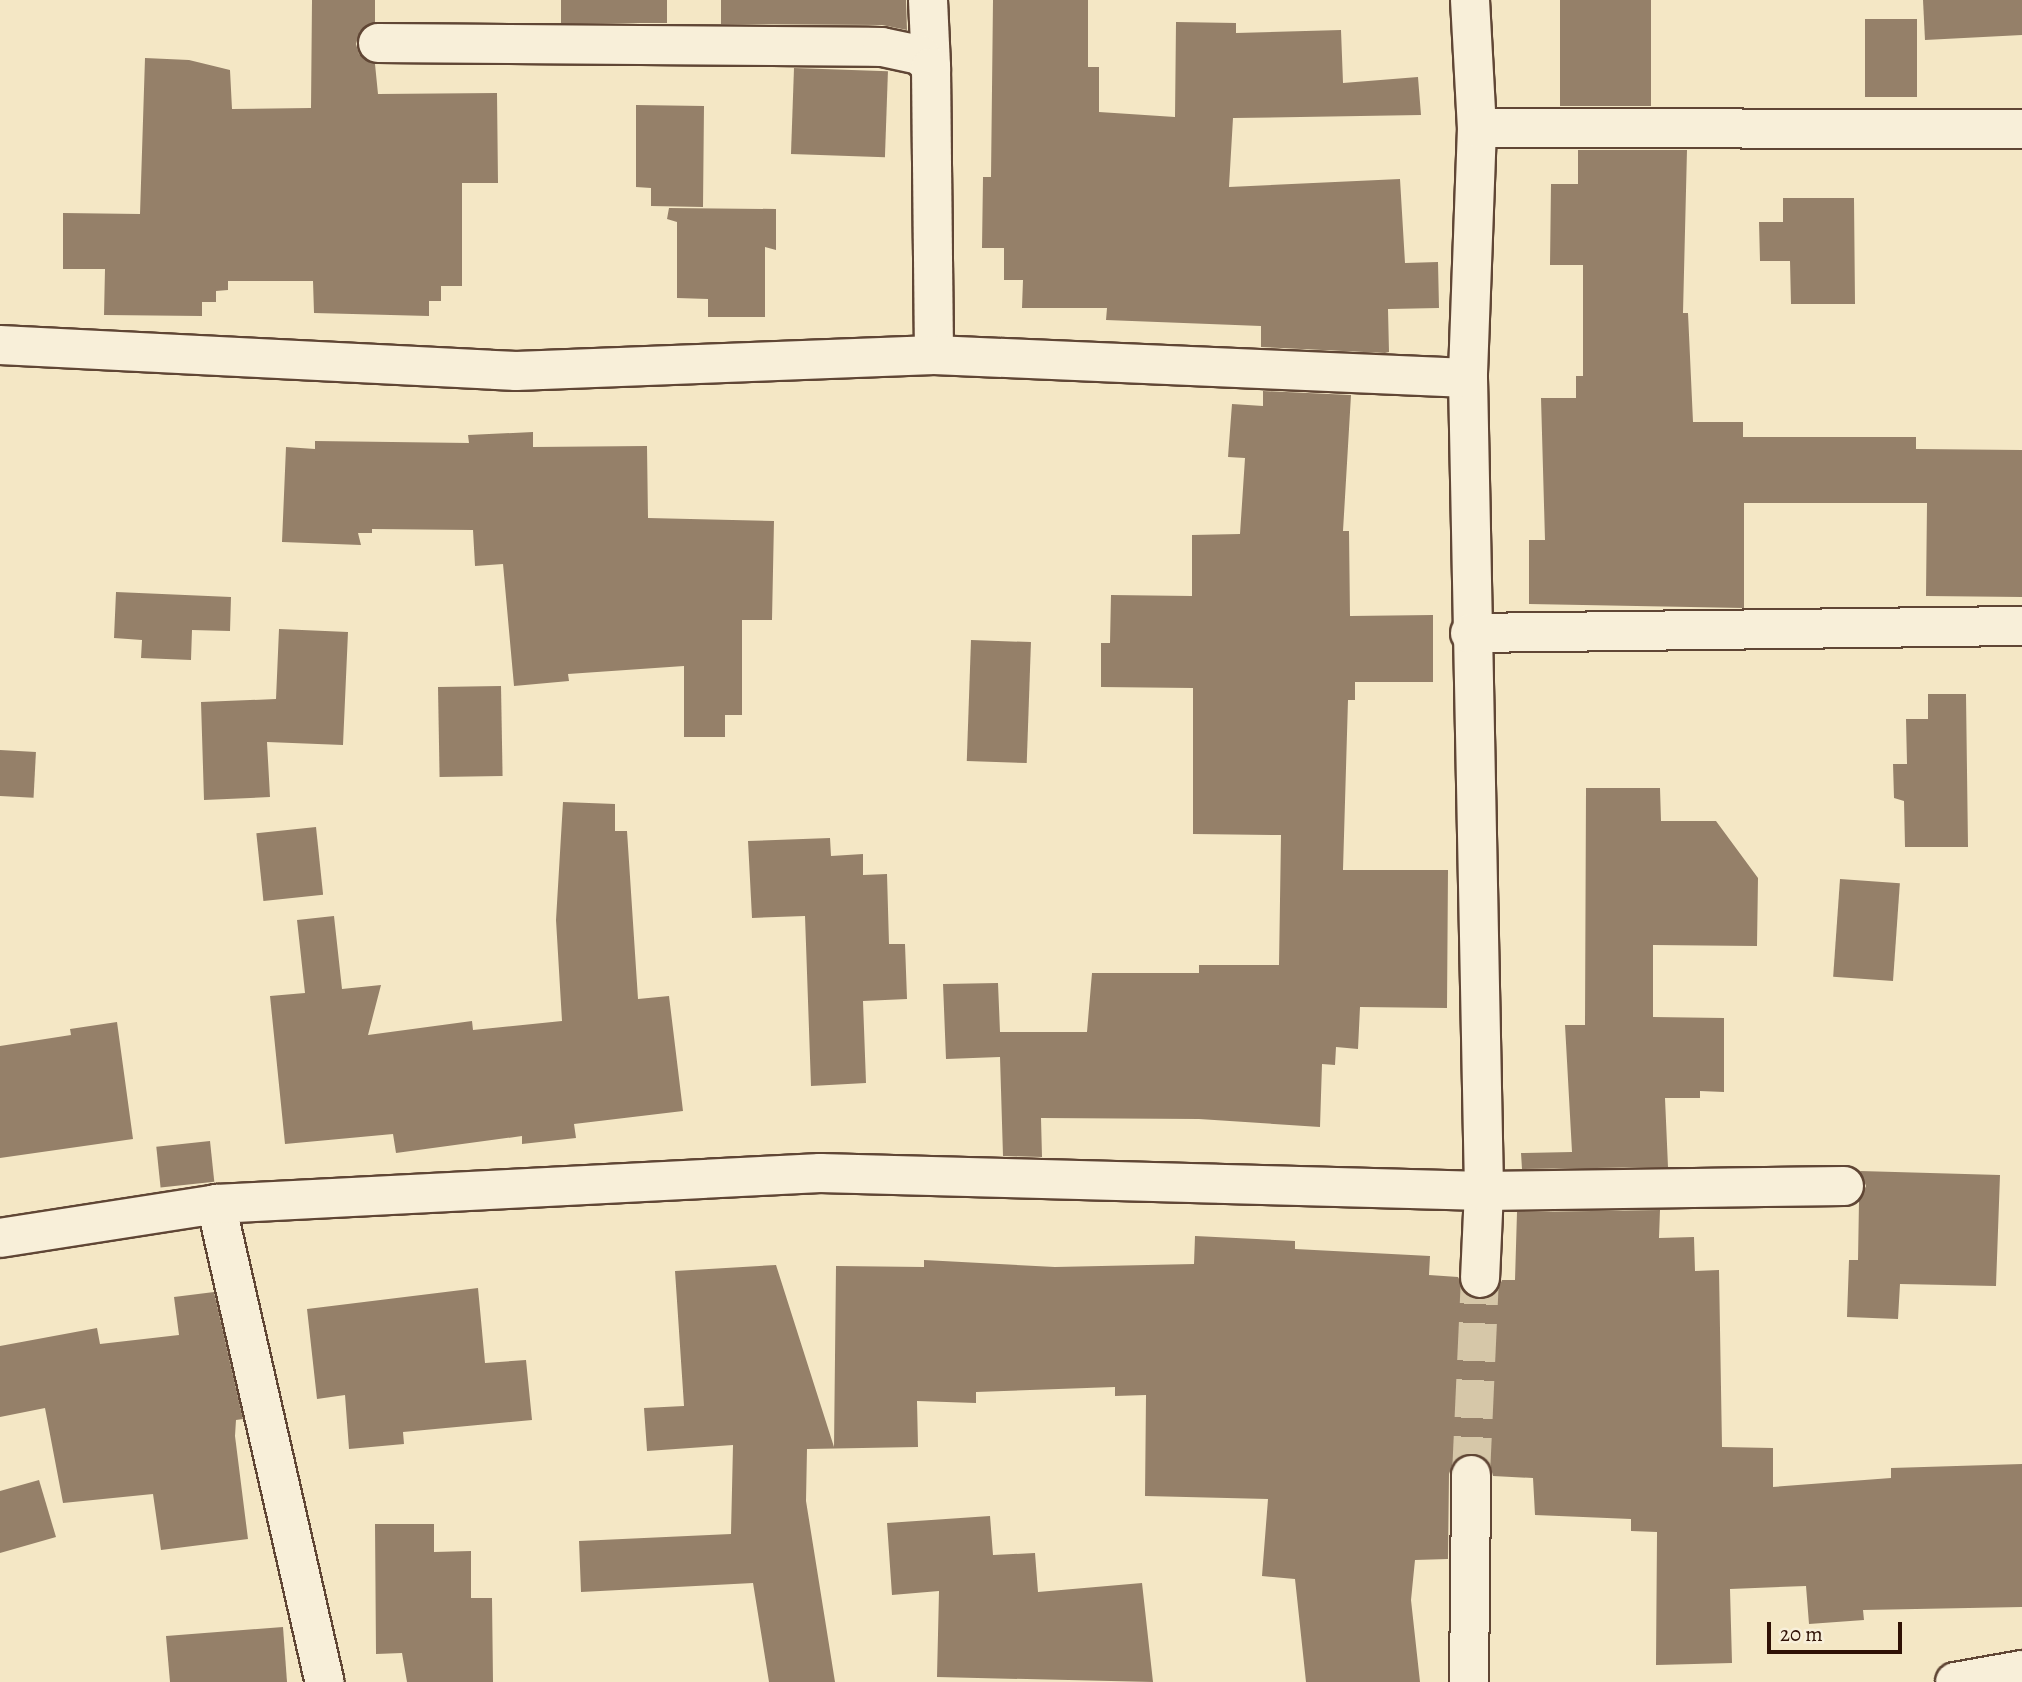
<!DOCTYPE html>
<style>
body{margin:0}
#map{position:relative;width:2022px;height:1682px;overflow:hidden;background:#f4e7c5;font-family:Alegreya,serif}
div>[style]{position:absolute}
.building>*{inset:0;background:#958069;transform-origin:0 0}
.minor-tunnel>*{height:38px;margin-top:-19px;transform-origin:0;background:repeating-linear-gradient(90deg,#d6c7a8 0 38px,transparent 0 57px)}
.roads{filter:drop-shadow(2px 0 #604635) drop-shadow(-2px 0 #604635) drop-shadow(0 2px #604635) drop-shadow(0 -2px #604635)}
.minor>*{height:38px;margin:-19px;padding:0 19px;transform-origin:19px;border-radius:19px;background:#f8efd9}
span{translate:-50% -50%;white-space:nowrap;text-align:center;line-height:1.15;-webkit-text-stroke:6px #f8efd9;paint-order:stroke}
.scale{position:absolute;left:1767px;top:1622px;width:135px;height:32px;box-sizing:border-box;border:4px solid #2f1105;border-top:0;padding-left:9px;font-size:21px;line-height:24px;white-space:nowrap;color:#2f1105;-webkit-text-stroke:5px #f8efd9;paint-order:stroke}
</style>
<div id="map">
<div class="building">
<div style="clip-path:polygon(312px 0,375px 0,375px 22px,360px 31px,356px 44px,359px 54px,375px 64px,378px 94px,497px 93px,498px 183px,462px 183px,462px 286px,441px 286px,441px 301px,429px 301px,429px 316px,314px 313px,313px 281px,228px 281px,228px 290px,216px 291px,216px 302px,202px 302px,202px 316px,104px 315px,105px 269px,63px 269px,63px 213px,140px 214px,145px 58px,189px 60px,230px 70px,232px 109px,311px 108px)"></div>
<div style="left:561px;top:0;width:106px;height:23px"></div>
<div style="clip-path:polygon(721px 0,906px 0,907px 30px,882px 25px,721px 24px)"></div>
<div style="clip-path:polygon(993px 0,1088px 0,1088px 67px,1099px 67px,1099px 112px,1175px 117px,1176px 22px,1236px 23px,1236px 33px,1341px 30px,1343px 83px,1418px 77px,1421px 115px,1233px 118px,1229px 187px,1400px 179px,1405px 263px,1438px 262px,1439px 308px,1388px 309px,1389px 352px,1385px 353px,1261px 347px,1261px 326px,1106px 320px,1107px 308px,1022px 308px,1023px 280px,1004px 280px,1004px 248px,982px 248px,983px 177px,991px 177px)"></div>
<div style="left:1560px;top:0;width:91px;height:106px"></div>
<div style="clip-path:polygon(1923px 0,2022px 0,2022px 35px,1925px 40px)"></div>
<div style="left:1865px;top:19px;width:52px;height:78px"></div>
<div style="left:794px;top:68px;width:94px;height:86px;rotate:2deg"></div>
<div style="clip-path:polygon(636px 105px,704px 106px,703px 207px,651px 206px,651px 188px,636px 187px)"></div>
<div style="clip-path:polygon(1578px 150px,1687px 150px,1683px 313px,1688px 313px,1693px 422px,1743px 422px,1743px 437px,1916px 437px,1916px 449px,2022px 450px,2022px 597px,1926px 596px,1927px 503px,1744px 503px,1744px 608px,1529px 604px,1529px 540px,1545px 540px,1541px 398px,1576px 398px,1576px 376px,1583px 376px,1583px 265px,1550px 265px,1551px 184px,1578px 184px)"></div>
<div style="clip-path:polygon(1783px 198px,1854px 198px,1855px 304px,1791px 304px,1790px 261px,1760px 261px,1759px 222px,1783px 222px)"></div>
<div style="clip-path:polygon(669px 208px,776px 209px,776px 250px,765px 247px,765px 317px,708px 317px,708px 299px,677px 298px,677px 222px,667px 219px)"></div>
<div style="clip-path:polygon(1263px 391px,1351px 395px,1343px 531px,1349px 531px,1350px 616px,1433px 615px,1433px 682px,1355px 682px,1355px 700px,1348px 700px,1343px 870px,1448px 870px,1447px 1008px,1360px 1007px,1358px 1049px,1336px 1047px,1335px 1065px,1322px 1064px,1320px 1127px,1199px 1119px,1041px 1118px,1042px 1157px,1003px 1156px,1000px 1057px,946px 1059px,943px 984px,998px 983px,1000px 1032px,1087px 1032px,1092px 973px,1199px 973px,1199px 965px,1279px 965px,1281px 835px,1193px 834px,1193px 688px,1101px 687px,1101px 643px,1110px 643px,1111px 595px,1192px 596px,1192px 535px,1240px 534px,1245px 458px,1228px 457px,1232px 404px,1263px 406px)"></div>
<div style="clip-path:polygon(533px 432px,533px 447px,647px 446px,648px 518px,774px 521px,772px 620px,742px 620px,742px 715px,725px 715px,725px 737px,684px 737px,684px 666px,568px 674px,569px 681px,514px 686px,503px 564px,475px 566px,473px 530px,372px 529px,372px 533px,358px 533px,361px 545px,282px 542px,286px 447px,315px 449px,315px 441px,469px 443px,468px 435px)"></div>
<div style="clip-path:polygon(116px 592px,231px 597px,230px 631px,192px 630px,191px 660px,141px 658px,142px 640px,114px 638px)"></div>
<div style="clip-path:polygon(279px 629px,348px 632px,343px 745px,267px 742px,270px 797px,204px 800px,201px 702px,276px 699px)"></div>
<div style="left:971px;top:640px;width:60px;height:121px;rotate:2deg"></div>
<div style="left:501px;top:686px;width:90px;height:63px;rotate:89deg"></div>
<div style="clip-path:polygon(1928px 694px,1966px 694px,1968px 847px,1905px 847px,1904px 801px,1894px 798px,1893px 764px,1907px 764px,1906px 719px,1928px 719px)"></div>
<div style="left:0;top:750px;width:36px;height:46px;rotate:3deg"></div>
<div style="clip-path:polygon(1586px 788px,1660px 788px,1661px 821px,1716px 821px,1758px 878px,1757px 946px,1653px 945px,1653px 1017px,1724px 1018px,1724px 1092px,1700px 1091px,1700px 1098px,1665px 1098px,1668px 1167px,1522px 1169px,1521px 1153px,1572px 1152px,1565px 1025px,1585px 1025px)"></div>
<div style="clip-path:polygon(563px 802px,615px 804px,615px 831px,627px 831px,638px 999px,669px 996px,683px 1111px,574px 1124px,576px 1138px,522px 1144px,522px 1136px,396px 1153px,393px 1134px,285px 1144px,270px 996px,305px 993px,297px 920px,334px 916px,342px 989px,381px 985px,368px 1035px,472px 1021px,473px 1030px,562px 1021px,556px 920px)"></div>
<div style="left:316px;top:827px;width:68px;height:60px;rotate:84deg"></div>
<div style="clip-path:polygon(830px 838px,831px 856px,863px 854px,863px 875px,887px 874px,889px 944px,905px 944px,907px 999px,863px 1001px,866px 1083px,811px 1086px,805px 916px,752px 918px,748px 841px)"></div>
<div style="left:1840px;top:879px;width:60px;height:98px;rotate:4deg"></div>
<div style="clip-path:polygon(117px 1022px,133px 1139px,0 1158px,0 1046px,71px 1035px,70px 1029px)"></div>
<div style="left:210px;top:1141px;width:41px;height:54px;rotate:84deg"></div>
<div style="clip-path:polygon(1860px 1171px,2000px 1175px,1996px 1286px,1900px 1284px,1898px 1319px,1847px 1317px,1849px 1260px,1858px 1260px,1859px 1201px,1866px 1186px)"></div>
<div style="clip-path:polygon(1660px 1210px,1659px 1238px,1694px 1237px,1695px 1271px,1719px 1270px,1722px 1447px,1773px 1448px,1773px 1487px,1891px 1478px,1891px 1468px,2022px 1464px,2022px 1607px,1863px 1610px,1864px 1620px,1809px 1624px,1806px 1586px,1730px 1589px,1732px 1663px,1656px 1665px,1657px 1532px,1631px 1531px,1631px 1519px,1535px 1515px,1533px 1478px,1493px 1476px,1490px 1464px,1471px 1453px,1453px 1463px,1449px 1474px,1448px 1559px,1415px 1560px,1411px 1600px,1420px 1682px,1306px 1682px,1295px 1579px,1262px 1576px,1268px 1499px,1145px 1496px,1146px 1395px,1115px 1396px,1115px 1387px,976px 1392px,976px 1403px,917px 1401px,918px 1447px,807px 1449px,806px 1501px,835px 1682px,769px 1682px,753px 1583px,581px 1592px,579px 1541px,731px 1534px,733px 1445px,647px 1451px,644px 1408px,684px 1406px,675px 1271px,776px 1265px,834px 1447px,836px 1266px,924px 1267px,924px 1260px,1055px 1267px,1194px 1264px,1195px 1236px,1295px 1241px,1295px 1249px,1430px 1256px,1429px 1275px,1458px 1277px,1468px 1296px,1480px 1300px,1498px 1290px,1502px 1280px,1515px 1280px,1517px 1212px)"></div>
<div style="clip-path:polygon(478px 1288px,485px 1363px,526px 1360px,532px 1420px,403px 1432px,404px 1444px,349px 1449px,345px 1395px,317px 1399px,307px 1309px)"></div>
<div style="clip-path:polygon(214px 1292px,243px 1419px,236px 1420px,235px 1436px,248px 1539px,161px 1550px,153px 1494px,63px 1503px,45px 1408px,0 1417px,0 1346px,97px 1328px,100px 1344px,179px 1335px,174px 1297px)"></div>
<div style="clip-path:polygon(39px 1480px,56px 1537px,0 1553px,0 1491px)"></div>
<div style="clip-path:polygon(990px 1516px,993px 1555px,1035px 1553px,1038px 1592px,1142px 1583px,1153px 1682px,937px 1677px,939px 1591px,892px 1595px,887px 1523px)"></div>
<div style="clip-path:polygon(375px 1524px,434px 1524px,434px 1552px,471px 1551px,471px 1598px,492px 1598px,493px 1682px,407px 1682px,402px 1653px,376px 1654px)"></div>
<div style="clip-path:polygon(283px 1627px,287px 1682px,170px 1682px,166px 1636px)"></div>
</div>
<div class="minor-tunnel">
<div style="left:1471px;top:1475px;width:197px;rotate:-87.4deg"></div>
</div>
<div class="roads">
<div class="minor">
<div style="left:928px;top:0;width:67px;rotate:87.4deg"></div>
<div style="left:1470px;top:0;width:128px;rotate:86.9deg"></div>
<div style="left:1477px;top:128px;width:250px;rotate:92.1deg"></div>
<div style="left:1468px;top:378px;width:813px;rotate:88.87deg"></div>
<div style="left:1484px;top:1191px;width:87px;rotate:92.6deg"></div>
<div style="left:378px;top:43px;width:504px;rotate:0.45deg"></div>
<div style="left:882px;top:47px;width:39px;rotate:12deg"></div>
<div style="left:920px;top:55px;width:16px;rotate:47deg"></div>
<div style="left:931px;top:67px;width:288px;rotate:89.4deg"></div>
<div style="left:1477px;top:128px;width:545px;rotate:0.11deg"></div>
<div style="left:0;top:345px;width:517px;rotate:2.88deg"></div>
<div style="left:516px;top:371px;width:418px;rotate:-2.2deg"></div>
<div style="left:934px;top:355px;width:534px;rotate:2.47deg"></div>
<div style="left:1470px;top:633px;width:552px;rotate:-0.73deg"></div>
<div style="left:216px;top:1204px;width:490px;rotate:77.2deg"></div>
<div style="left:0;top:1238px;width:219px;rotate:-8.9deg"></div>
<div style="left:216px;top:1204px;width:605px;rotate:-2.94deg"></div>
<div style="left:820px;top:1173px;width:664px;rotate:1.55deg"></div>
<div style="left:1484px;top:1191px;width:360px;rotate:-0.8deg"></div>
<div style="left:1469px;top:1682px;width:207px;rotate:-89.4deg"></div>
<div style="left:1955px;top:1682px;width:68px;rotate:-10.2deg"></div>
</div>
</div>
<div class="scale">20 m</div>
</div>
